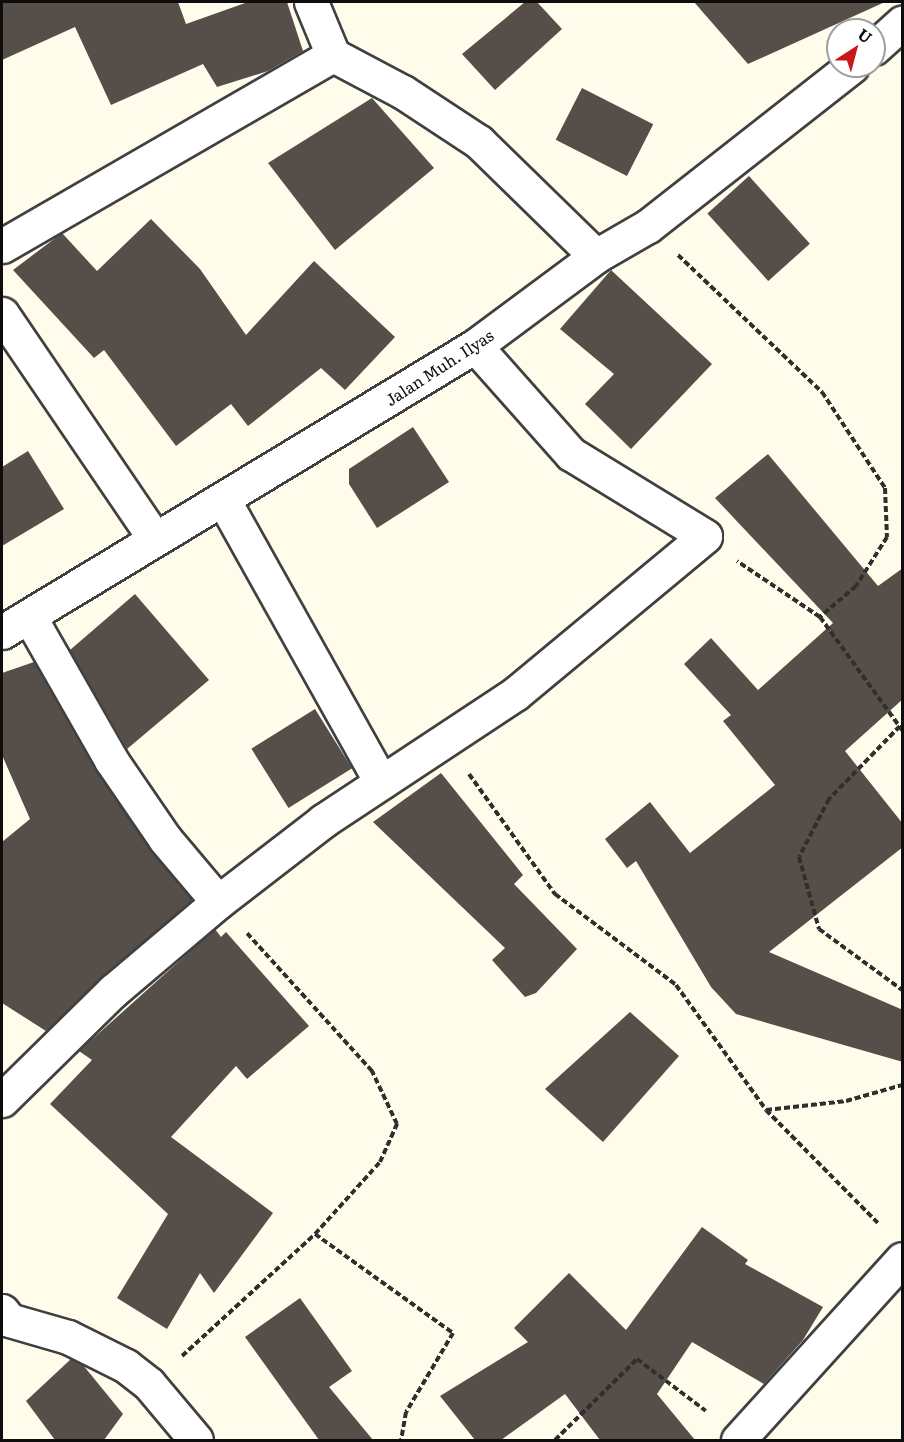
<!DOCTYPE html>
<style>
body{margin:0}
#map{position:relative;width:904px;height:1442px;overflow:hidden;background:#fffcec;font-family:Literata,serif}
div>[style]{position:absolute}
.building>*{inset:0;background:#564e48;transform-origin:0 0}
.path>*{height:4px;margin-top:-2px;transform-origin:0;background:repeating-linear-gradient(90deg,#2f2f2f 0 6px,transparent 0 9px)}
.roads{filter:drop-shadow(2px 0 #404040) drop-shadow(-2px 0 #404040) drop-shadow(0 2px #404040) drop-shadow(0 -2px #404040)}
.minor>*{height:33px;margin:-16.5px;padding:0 16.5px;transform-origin:16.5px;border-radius:16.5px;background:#fff}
span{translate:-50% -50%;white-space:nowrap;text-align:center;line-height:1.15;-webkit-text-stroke:6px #fff;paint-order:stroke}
.street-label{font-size:16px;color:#0d0d0d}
.frame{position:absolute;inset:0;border:3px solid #0d0d0d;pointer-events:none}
.north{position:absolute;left:826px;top:18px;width:60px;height:60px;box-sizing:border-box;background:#fff;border:2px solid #9e9e9e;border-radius:50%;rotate:36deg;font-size:16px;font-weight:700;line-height:24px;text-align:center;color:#0d0d0d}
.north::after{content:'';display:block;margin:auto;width:21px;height:27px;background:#c91819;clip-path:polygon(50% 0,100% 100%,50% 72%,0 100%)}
</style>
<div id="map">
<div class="building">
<div style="clip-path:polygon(2px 2px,178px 2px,186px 24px,248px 2px,287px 2px,303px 51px,268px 71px,217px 87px,203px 64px,111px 105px,75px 27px,2px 60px)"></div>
<div style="clip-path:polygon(525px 2px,537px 2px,562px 29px,495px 90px,462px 54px)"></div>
<div style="clip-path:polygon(694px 2px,885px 2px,748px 64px)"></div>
<div style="left:582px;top:88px;width:80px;height:58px;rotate:27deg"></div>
<div style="clip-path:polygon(372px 98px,434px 168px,335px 250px,268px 163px)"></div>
<div style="left:749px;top:176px;width:91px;height:56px;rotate:48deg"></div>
<div style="clip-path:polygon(151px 219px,200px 269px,246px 335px,314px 261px,395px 337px,345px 390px,321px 368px,248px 426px,231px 404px,176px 446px,104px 350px,94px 358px,13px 270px,62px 233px,97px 271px)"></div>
<div style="clip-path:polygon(611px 270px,712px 364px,631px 449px,585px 404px,614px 374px,560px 329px)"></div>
<div style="clip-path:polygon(413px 427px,449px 482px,377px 528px,349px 484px,349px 469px)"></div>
<div style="clip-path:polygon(28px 451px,64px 509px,2px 546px,2px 467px)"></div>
<div style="clip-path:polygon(768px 454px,878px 586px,903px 568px,903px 699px,845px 751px,903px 824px,903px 847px,769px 952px,903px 1010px,903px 1062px,736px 1014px,711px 987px,636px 861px,627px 868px,605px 839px,650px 802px,690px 853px,775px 785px,723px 721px,731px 715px,684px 664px,711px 638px,758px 690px,833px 623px,715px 498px)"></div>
<div style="clip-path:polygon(135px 594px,209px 680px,127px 749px,70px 650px)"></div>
<div style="clip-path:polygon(34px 662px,96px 771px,192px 900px,46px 1031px,2px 1003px,2px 842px,30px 819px,2px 755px,2px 673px)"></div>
<div style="left:315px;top:709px;width:70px;height:75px;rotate:58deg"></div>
<div style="clip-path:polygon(441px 773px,523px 875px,514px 884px,577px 949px,536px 993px,525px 997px,492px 960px,505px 948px,373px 822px)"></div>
<div style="clip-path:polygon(215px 929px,221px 937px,226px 932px,309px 1026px,247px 1079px,236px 1066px,171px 1137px,273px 1213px,214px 1293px,200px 1273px,167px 1329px,117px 1298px,168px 1214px,50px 1104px,92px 1060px,79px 1051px)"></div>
<div style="clip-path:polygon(630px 1012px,679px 1056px,603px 1142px,545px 1089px)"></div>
<div style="clip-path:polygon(702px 1227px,748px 1260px,745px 1264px,823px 1307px,803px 1340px,764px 1384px,692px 1342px,657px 1394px,695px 1440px,600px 1440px,565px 1394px,501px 1440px,475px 1440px,440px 1396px,528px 1342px,514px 1328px,569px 1273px,626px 1330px)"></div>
<div style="clip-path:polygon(300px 1298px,352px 1371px,329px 1387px,373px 1440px,319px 1440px,245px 1337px)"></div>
<div style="clip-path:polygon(71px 1359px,83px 1365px,123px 1414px,104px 1440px,55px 1440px,26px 1401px)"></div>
</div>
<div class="path">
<div style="left:678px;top:255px;width:199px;rotate:43.6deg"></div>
<div style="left:822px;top:392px;width:115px;rotate:56.7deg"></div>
<div style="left:885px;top:488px;width:49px;rotate:87.7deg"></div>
<div style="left:887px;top:537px;width:58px;rotate:122.3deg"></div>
<div style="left:856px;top:586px;width:48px;rotate:139.3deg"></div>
<div style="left:820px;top:617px;width:100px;rotate:-146deg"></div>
<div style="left:820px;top:617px;width:140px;rotate:54deg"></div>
<div style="left:900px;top:726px;width:102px;rotate:134.2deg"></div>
<div style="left:829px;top:799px;width:65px;rotate:117.3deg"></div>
<div style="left:799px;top:857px;width:75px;rotate:74.5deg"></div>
<div style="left:819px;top:929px;width:103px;rotate:36.3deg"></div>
<div style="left:469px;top:774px;width:148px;rotate:54.4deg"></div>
<div style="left:555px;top:894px;width:151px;rotate:36.9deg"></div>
<div style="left:676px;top:985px;width:154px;rotate:54.2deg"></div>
<div style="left:766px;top:1110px;width:161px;rotate:45.3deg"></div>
<div style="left:766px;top:1110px;width:81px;rotate:-6.4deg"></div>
<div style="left:846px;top:1101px;width:58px;rotate:-15.9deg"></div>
<div style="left:315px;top:1234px;width:170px;rotate:35.7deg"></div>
<div style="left:453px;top:1333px;width:92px;rotate:120.7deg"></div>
<div style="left:406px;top:1412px;width:28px;rotate:100deg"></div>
<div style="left:182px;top:1356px;width:180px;rotate:-42.5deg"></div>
<div style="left:315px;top:1234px;width:97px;rotate:-47.9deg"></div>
<div style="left:380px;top:1162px;width:42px;rotate:-65.9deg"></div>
<div style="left:397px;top:1124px;width:59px;rotate:-115.3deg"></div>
<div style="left:372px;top:1071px;width:188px;rotate:-132.2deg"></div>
<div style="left:555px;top:1440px;width:115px;rotate:-44.6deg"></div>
<div style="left:637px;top:1359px;width:86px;rotate:37deg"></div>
</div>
<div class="roads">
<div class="minor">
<div style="left:311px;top:2px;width:57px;rotate:67.5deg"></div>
<div style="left:333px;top:55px;width:79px;rotate:27.9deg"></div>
<div style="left:403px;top:92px;width:91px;rotate:33.3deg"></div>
<div style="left:479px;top:142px;width:163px;rotate:44.3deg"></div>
<div style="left:874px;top:48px;width:38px;rotate:-42deg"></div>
<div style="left:2px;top:246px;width:382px;rotate:-30deg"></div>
<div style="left:2px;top:314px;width:268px;rotate:55.8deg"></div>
<div style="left:224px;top:501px;width:322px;rotate:60.8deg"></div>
<div style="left:29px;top:616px;width:166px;rotate:60.3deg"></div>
<div style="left:111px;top:760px;width:96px;rotate:55.6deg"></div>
<div style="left:165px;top:839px;width:82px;rotate:49.9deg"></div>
<div style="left:2px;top:632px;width:553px;rotate:-31.16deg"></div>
<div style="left:475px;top:346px;width:151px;rotate:-36.6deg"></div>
<div style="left:596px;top:256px;width:60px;rotate:-30deg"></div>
<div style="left:648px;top:226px;width:259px;rotate:-38.1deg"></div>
<div style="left:2px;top:1100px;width:156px;rotate:-44.5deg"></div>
<div style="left:113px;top:991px;width:138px;rotate:-40.3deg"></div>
<div style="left:218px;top:902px;width:133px;rotate:-37.6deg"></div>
<div style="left:323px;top:821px;width:230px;rotate:-33.5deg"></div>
<div style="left:515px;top:694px;width:247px;rotate:-39.7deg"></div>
<div style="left:705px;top:536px;width:157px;rotate:-148.5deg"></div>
<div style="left:571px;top:454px;width:144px;rotate:-131.6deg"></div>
<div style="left:2px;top:1311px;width:11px;rotate:52deg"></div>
<div style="left:9px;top:1320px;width:61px;rotate:16.1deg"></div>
<div style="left:68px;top:1337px;width:65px;rotate:26.6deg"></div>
<div style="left:126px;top:1366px;width:29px;rotate:38deg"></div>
<div style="left:149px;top:1384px;width:73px;rotate:50deg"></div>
<div style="left:738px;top:1440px;width:244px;rotate:-47.8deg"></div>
</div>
</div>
<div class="street-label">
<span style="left:439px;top:367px;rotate:-33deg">Jalan Muh. Ilyas</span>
</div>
<div class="frame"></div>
<div class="north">U</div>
</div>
